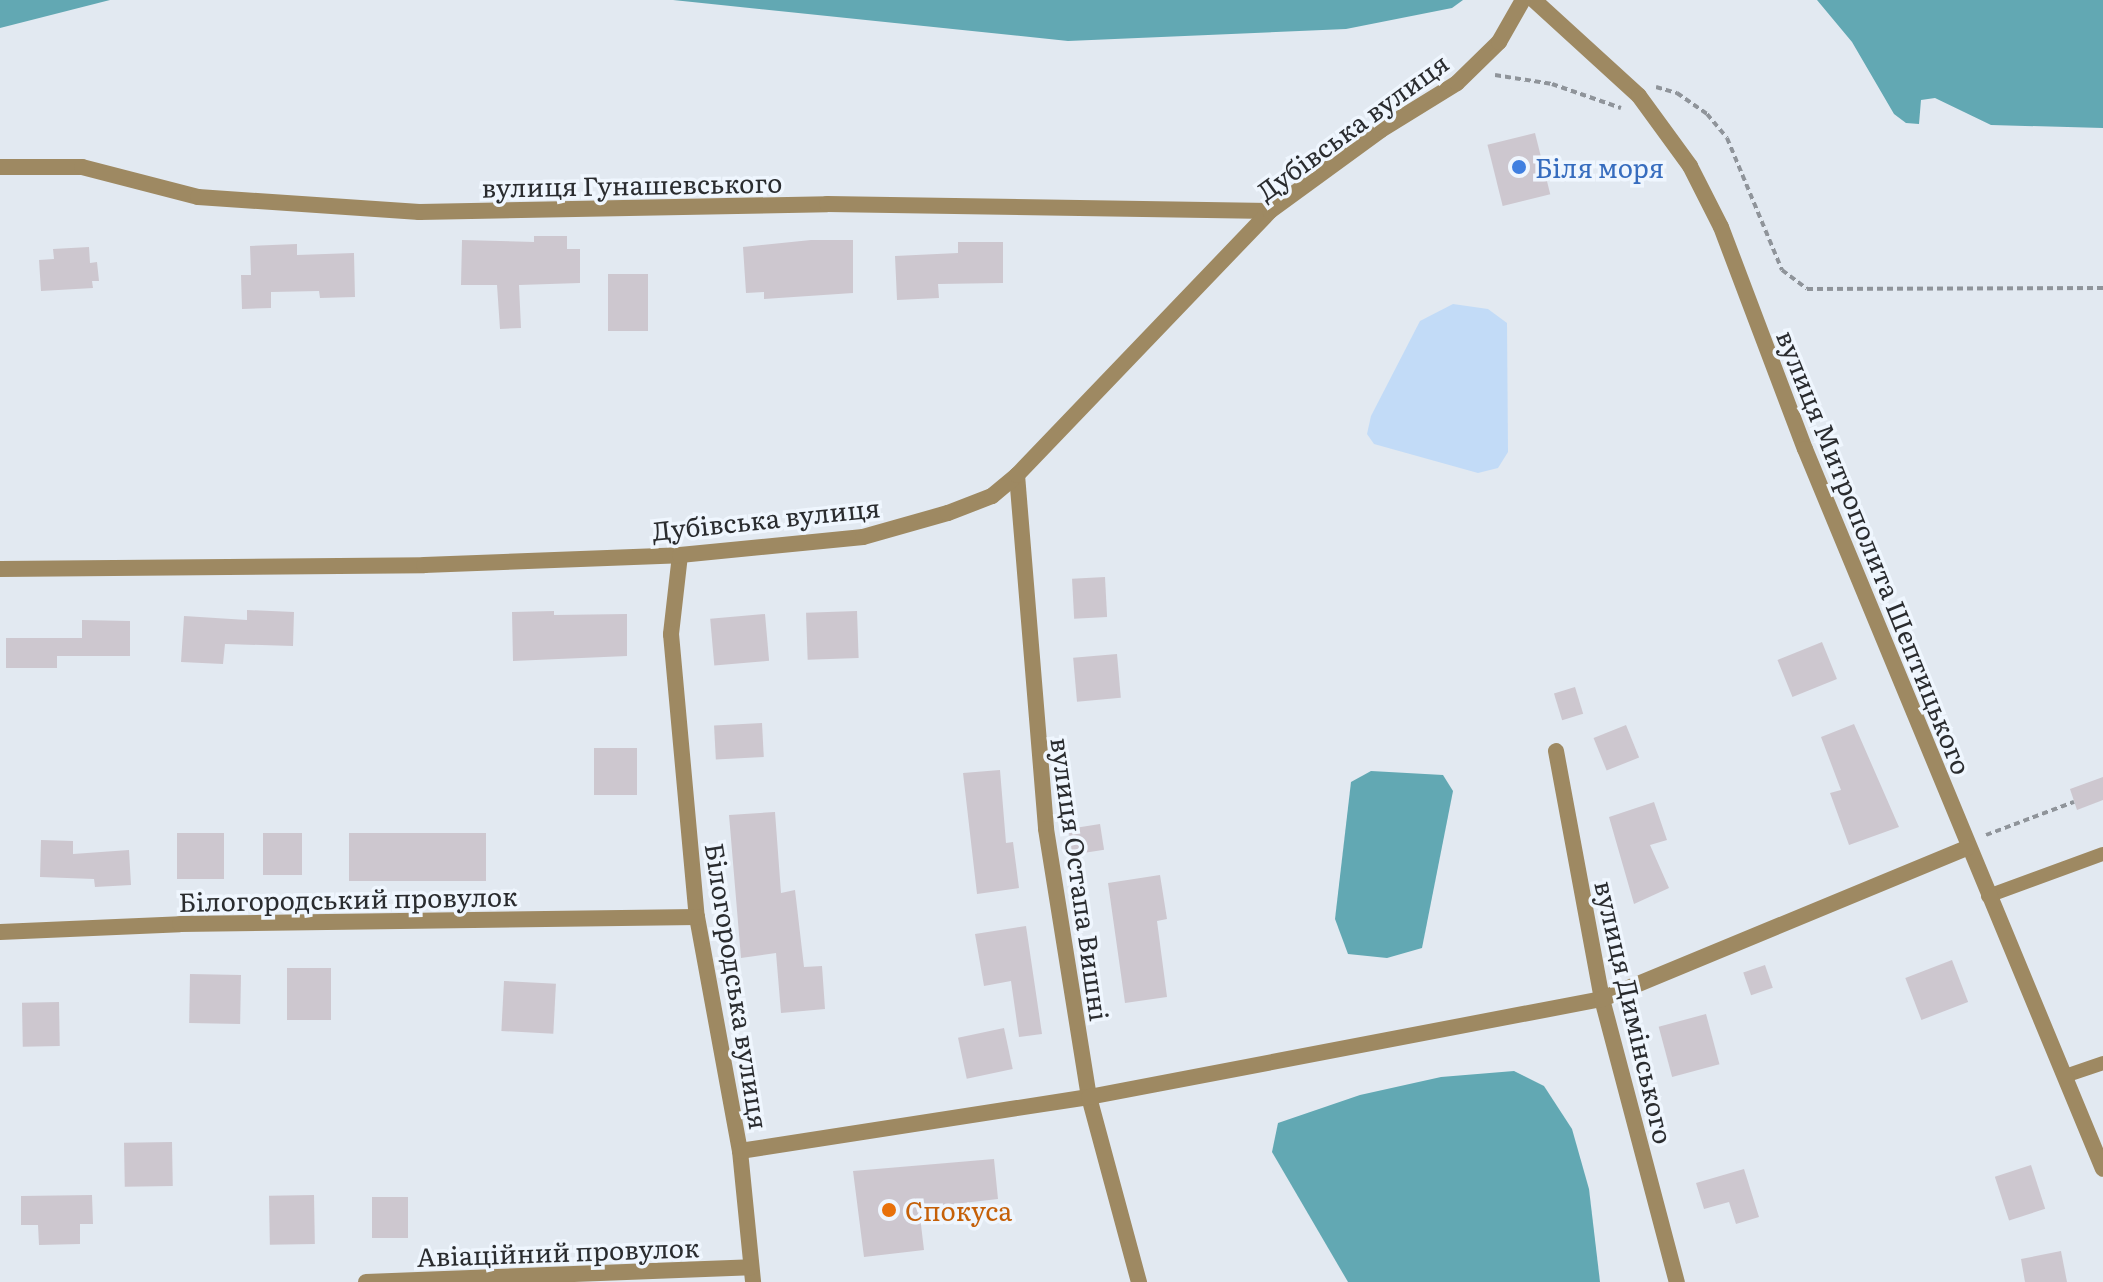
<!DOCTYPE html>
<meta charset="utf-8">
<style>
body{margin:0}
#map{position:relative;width:2103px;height:1282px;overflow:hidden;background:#e2e9f1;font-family:Literata,serif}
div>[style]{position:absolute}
.green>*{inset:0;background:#c2dbf7}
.water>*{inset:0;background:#62a8b3}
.building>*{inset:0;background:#cdc7cf;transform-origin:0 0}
.path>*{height:4px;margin-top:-2px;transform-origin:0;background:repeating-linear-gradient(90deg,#8f949a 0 6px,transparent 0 10px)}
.lane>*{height:14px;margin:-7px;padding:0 7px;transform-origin:7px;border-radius:7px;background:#9e8962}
.street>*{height:16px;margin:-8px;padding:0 8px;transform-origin:8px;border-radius:8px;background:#9e8962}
.dots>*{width:22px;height:22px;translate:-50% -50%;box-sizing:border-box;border:4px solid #eff6fe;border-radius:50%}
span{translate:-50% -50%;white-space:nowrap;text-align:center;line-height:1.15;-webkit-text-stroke:7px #eff6fe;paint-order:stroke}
.street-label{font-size:26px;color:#2a2c2f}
.shop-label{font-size:26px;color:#366cbe}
.left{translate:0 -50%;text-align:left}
.food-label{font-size:26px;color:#c56008}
</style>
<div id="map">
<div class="green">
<div style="clip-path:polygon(1453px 304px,1488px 309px,1507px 323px,1508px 452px,1498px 468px,1478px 473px,1374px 444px,1367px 434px,1371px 416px,1420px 321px)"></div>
</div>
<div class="water">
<div style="clip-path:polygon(0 0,110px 0,0 28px)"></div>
<div style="clip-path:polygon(673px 0,1463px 0,1452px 8px,1346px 29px,1068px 41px)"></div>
<div style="clip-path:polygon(1817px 0,2103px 0,2103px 128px,1991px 125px,1935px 98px,1921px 100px,1919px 124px,1906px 123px,1894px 114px,1852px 42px)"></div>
<div style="clip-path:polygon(1371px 771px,1443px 775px,1453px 791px,1422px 948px,1387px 958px,1348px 954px,1335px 919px,1351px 782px)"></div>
<div style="clip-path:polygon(1514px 1071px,1544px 1086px,1572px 1129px,1589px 1189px,1600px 1282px,1348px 1282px,1272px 1152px,1278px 1123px,1360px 1095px,1441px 1077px)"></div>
</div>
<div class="building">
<div style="left:1535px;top:133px;width:63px;height:49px;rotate:76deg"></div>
<div style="clip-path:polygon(534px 236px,567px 236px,567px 249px,580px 249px,580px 283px,519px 285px,521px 328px,500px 329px,497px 285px,461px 285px,462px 240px,534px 242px)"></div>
<div style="clip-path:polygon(811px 240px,853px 240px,853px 293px,764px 299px,764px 292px,746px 293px,743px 247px)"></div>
<div style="clip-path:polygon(958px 242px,1003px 242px,1003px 283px,938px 284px,939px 298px,897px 300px,895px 256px,958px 253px)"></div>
<div style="clip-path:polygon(297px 244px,297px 255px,354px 253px,355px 297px,320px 298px,319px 291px,271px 292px,271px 308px,242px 309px,241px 275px,251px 275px,250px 246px)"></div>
<div style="clip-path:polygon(89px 247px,90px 263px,97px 262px,99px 281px,92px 281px,93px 288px,41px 291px,39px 260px,54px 259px,53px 249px)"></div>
<div style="left:608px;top:274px;width:40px;height:57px"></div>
<div style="left:1105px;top:577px;width:40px;height:33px;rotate:87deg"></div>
<div style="clip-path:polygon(247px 610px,294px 612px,293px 646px,225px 644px,223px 664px,181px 662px,184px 616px,247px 620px)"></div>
<div style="clip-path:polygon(554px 611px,554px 615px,627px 614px,627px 656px,513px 661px,512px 612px)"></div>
<div style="left:857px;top:611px;width:47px;height:51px;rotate:88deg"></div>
<div style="left:765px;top:614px;width:47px;height:55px;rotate:85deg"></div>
<div style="clip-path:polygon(82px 620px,130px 621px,130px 656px,57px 656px,57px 668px,6px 668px,6px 638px,82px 638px)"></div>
<div style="left:1822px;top:642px;width:40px;height:48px;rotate:68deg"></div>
<div style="left:1117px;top:654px;width:44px;height:44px;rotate:85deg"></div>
<div style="left:1575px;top:687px;width:28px;height:22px;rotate:73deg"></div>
<div style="left:762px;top:723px;width:34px;height:48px;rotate:87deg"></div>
<div style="clip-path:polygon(1854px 724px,1899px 827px,1849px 845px,1830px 793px,1841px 790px,1821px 737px)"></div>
<div style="left:1626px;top:725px;width:35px;height:35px;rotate:68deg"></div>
<div style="left:594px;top:748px;width:43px;height:47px"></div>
<div style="clip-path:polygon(1000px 770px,1006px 843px,1013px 842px,1019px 888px,977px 894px,963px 773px)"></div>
<div style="clip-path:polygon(2103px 777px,2103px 800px,2077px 810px,2070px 789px)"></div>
<div style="clip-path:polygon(1654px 802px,1667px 840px,1650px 845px,1669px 888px,1634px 904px,1609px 817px)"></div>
<div style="clip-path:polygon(775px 812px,781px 893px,795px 890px,804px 967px,822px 966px,825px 1009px,781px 1013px,776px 953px,741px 958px,729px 815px)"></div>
<div style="left:1100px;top:824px;width:26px;height:32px;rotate:81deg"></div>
<div style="left:224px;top:833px;width:46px;height:47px;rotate:90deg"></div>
<div style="left:263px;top:833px;width:39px;height:42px"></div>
<div style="left:349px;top:833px;width:137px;height:48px"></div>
<div style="clip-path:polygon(41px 840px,73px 841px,73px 854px,129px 850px,131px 885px,95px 887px,94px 879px,40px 877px)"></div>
<div style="clip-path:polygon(1160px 875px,1167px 919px,1157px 921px,1167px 997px,1125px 1003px,1108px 883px)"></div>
<div style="clip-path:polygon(1026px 926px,1042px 1034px,1019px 1037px,1011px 981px,984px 986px,975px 934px)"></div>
<div style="left:1952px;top:960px;width:45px;height:50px;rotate:69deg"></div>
<div style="left:1765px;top:965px;width:24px;height:23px;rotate:71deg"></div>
<div style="left:287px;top:968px;width:44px;height:52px"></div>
<div style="left:190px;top:974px;width:51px;height:49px;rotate:1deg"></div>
<div style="left:504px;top:981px;width:52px;height:50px;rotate:3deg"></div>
<div style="left:59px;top:1002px;width:44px;height:37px;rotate:89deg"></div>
<div style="left:1706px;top:1014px;width:52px;height:49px;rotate:75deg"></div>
<div style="left:1004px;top:1028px;width:42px;height:47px;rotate:78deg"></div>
<div style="left:172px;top:1142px;width:44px;height:48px;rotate:89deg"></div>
<div style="clip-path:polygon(994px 1159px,998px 1199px,919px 1208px,924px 1250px,864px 1257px,853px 1171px)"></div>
<div style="left:2031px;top:1165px;width:46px;height:38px;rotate:72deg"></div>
<div style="clip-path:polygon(1744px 1169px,1759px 1217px,1736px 1224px,1729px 1202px,1704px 1209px,1696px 1183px)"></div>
<div style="clip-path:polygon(92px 1195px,93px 1224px,80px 1224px,80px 1244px,39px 1245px,38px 1225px,21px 1225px,21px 1196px)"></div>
<div style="left:314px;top:1195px;width:49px;height:45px;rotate:89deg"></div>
<div style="left:372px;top:1197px;width:36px;height:41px"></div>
<div style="clip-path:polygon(2061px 1251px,2067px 1282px,2025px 1282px,2021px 1259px)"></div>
</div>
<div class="path">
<div style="left:1495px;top:75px;width:58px;rotate:9deg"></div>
<div style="left:1552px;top:84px;width:73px;rotate:19.2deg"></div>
<div style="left:1656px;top:87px;width:22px;rotate:16deg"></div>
<div style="left:1677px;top:93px;width:37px;rotate:35deg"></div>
<div style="left:1707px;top:114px;width:31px;rotate:50deg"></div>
<div style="left:1727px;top:138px;width:143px;rotate:67.4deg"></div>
<div style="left:1782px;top:270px;width:31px;rotate:37deg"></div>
<div style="left:1807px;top:289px;width:296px;rotate:-0.2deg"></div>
<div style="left:1986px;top:835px;width:94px;rotate:-20.6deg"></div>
</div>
<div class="lane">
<div style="left:1988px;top:896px;width:122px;rotate:-20.1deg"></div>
<div style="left:2065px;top:1076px;width:40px;rotate:-18.9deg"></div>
</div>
<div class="street">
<div style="left:1534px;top:0;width:142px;rotate:42.4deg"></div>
<div style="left:1639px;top:96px;width:87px;rotate:53.9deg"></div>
<div style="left:1690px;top:166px;width:68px;rotate:63.1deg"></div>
<div style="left:1721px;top:227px;width:237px;rotate:69.3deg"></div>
<div style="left:1805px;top:449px;width:779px;rotate:67.52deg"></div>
<div style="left:0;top:167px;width:82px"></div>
<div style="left:82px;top:167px;width:120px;rotate:14.5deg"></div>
<div style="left:198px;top:197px;width:222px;rotate:3.9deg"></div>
<div style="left:419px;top:212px;width:408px;rotate:-1.1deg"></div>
<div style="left:827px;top:204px;width:443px;rotate:0.9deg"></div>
<div style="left:1017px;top:475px;width:355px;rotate:85.3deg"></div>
<div style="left:1046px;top:829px;width:271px;rotate:80.9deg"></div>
<div style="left:1089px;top:1097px;width:192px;rotate:74.9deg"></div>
<div style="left:680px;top:555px;width:80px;rotate:96.5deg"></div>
<div style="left:671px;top:634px;width:284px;rotate:84.8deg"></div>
<div style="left:697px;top:917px;width:238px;rotate:79.6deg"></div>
<div style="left:740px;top:1151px;width:132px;rotate:84.3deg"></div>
<div style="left:0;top:569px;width:424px;rotate:-0.5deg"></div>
<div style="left:424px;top:565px;width:256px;rotate:-2.2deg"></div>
<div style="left:680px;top:555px;width:184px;rotate:-5.6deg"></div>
<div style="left:863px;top:537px;width:88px;rotate:-15.8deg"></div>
<div style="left:948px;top:513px;width:47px;rotate:-21.1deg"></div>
<div style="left:992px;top:496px;width:33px;rotate:-40deg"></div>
<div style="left:1017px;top:475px;width:366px;rotate:-46.2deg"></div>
<div style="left:1270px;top:211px;width:137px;rotate:-36.1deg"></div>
<div style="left:1381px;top:130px;width:89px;rotate:-31.7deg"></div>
<div style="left:1457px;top:83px;width:59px;rotate:-44.3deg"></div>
<div style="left:1499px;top:42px;width:48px;rotate:-60.3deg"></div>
<div style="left:1556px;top:751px;width:252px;rotate:79.5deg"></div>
<div style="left:1602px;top:999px;width:293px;rotate:75.2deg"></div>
<div style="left:0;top:932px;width:180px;rotate:-2.5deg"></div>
<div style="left:180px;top:924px;width:517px;rotate:-0.78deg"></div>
<div style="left:740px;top:1151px;width:353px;rotate:-8.8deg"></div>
<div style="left:1089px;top:1097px;width:522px;rotate:-10.82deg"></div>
<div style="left:1602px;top:999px;width:395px;rotate:-22.5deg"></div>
<div style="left:366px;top:1282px;width:385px;rotate:-2.2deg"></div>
</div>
<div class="dots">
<div style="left:1519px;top:167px;background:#3f7fe0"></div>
<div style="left:889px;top:1210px;background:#e8710a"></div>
</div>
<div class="street-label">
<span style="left:1352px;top:126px;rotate:-36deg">Дубівська вулиця</span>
<span style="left:632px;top:184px;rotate:-1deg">вулиця Гунашевського</span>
<span style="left:766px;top:518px;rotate:-6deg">Дубівська вулиця</span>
<span style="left:1875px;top:552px;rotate:68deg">вулиця Митрополита Шептицького</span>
<span style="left:1081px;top:879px;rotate:82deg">вулиця Остапа Вишні</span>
<span style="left:348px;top:898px;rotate:-1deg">Білогородський провулок</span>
<span style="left:738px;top:986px;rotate:81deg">Білогородська вулиця</span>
<span style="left:1635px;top:1012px;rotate:77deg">вулиця Димінського</span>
<span style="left:558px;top:1251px;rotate:-2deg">Авіаційний провулок</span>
</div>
<div class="shop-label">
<span class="left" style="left:1535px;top:167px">Біля моря</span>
</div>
<div class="food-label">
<span class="left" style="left:905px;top:1210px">Спокуса</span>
</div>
</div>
